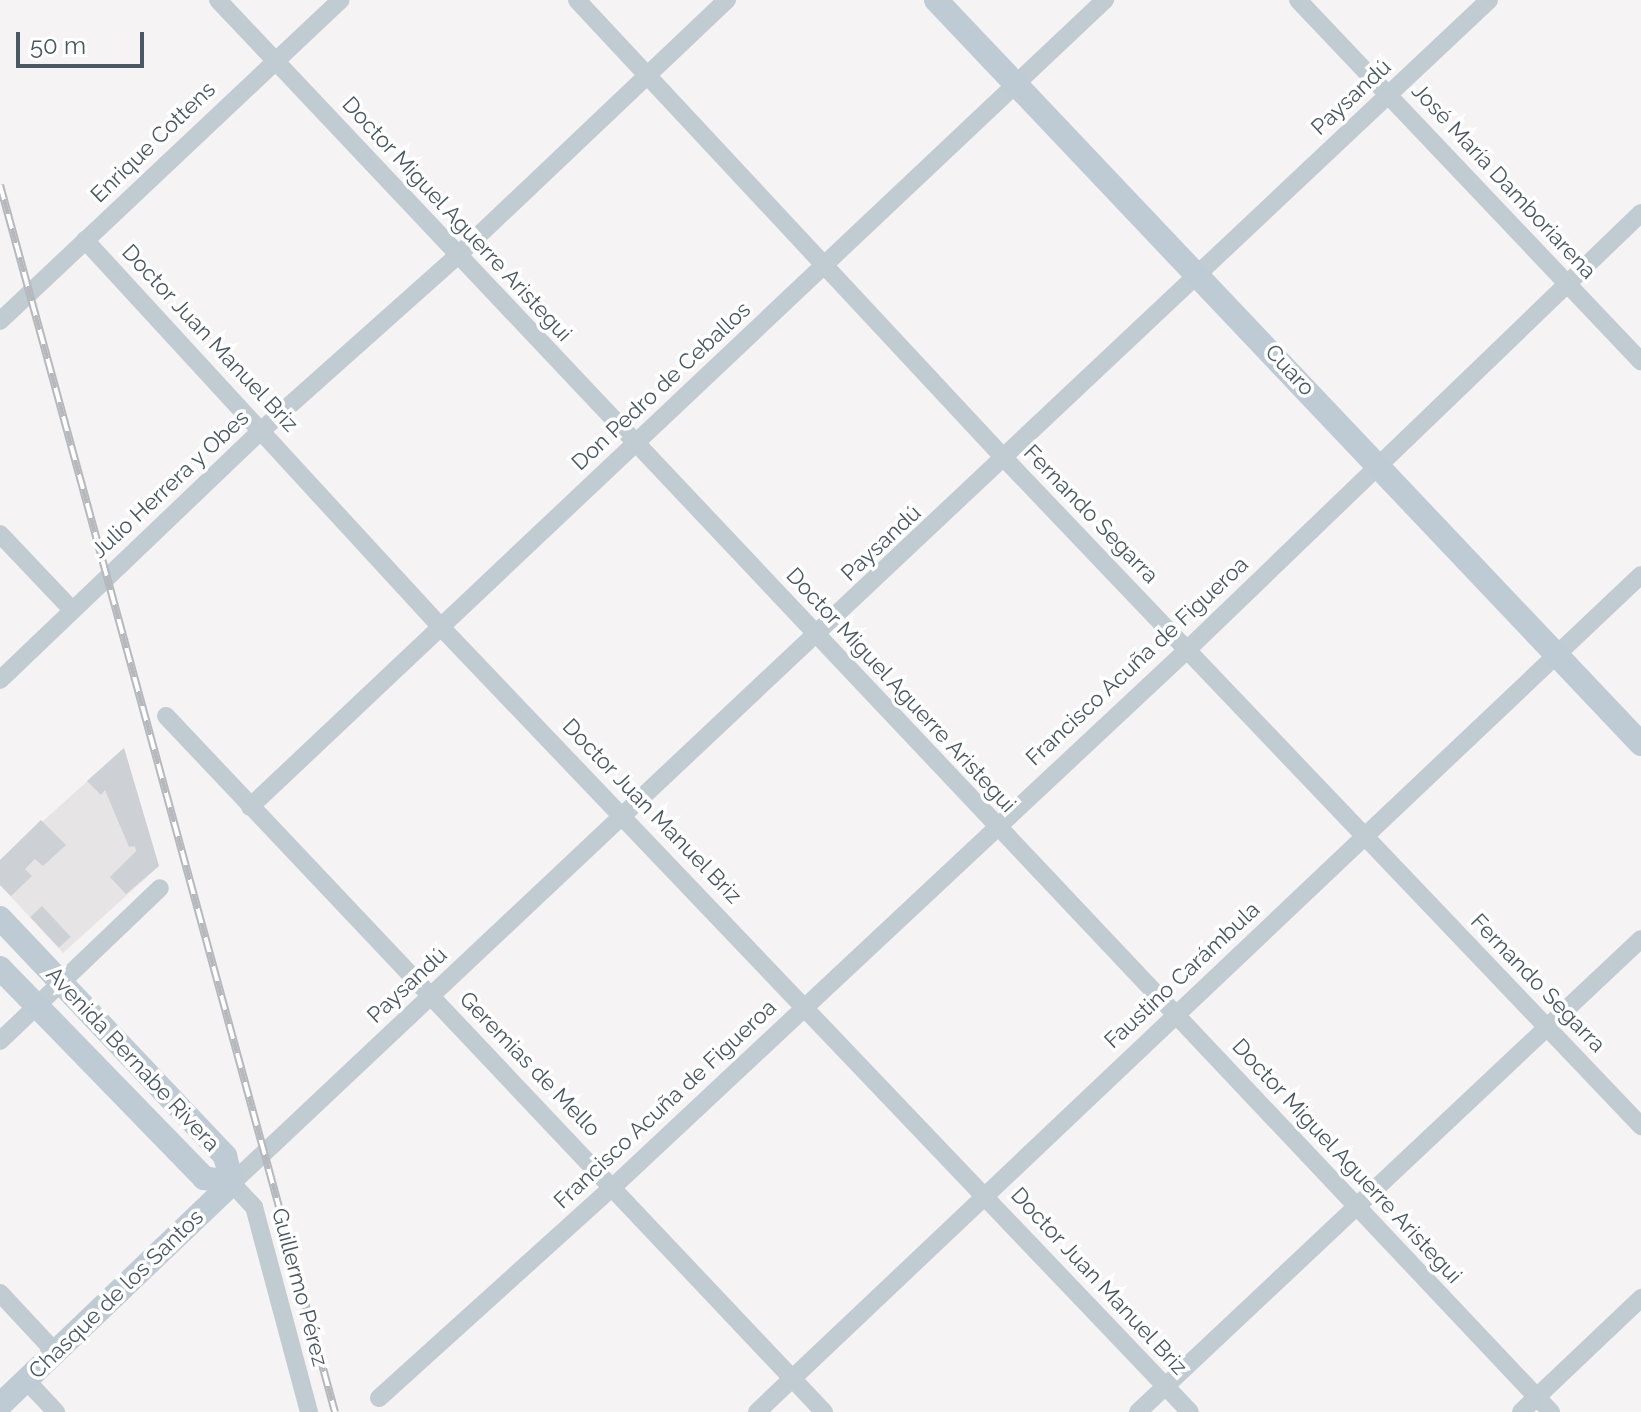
<!DOCTYPE html>
<meta charset="utf-8">
<style>
body{margin:0}
#map{position:relative;width:1641px;height:1412px;overflow:hidden;background:#f5f3f3;font-family:Raleway,sans-serif}
div>[style]{position:absolute}
.education>*{inset:0;background:#e6e4e5}
.building>*{inset:0;background:#cdd0d5;transform-origin:0 0}
.street>*{height:18px;margin:-9px;padding:0 9px;transform-origin:9px;border-radius:9px;background:#c1cbd2}
.secondary>*{height:24px;margin:-12px;padding:0 12px;transform-origin:12px;border-radius:12px;background:#bfcbd4}
.rail>*{height:8px;margin-top:-4px;transform-origin:0;background:repeating-linear-gradient(90deg,#fff 0 15px,#b5b9bd 0 30px);box-sizing:border-box;border-block:2px solid #b5b9bd}
span{translate:-50% -50%;white-space:nowrap;text-align:center;line-height:1.15;-webkit-text-stroke:7px #fff;paint-order:stroke}
.street-label{font-size:22px;color:#4a5861}
.scale{position:absolute;left:16px;top:32px;width:128px;height:36px;box-sizing:border-box;border:4px solid #4a5861;border-top:0;padding-left:10px;font-size:24px;line-height:28px;white-space:nowrap;color:#4a5861;-webkit-text-stroke:6px #fff;paint-order:stroke}
</style>
<div id="map">
<div class="education">
<div style="clip-path:polygon(124px 748px,159px 866px,63px 953px,0 885px,0 860px)"></div>
</div>
<div class="building">
<div style="clip-path:polygon(124px 748px,159px 866px,126px 894px,110px 877px,136px 851px,135px 846px,129px 847px,105px 790px,101px 795px,87px 781px)"></div>
<div style="clip-path:polygon(41px 820px,66px 845px,43px 866px,35px 859px,25px 869px,32px 876px,11px 896px,0 885px,0 860px)"></div>
<div style="left:42px;top:906px;width:42px;height:16px;rotate:47deg"></div>
</div>
<div class="street">
<div style="left:218px;top:0;width:1942px;rotate:46.65deg"></div>
<div style="left:577px;top:0;width:628px;rotate:47deg"></div>
<div style="left:1005px;top:459px;width:922px;rotate:46.36deg"></div>
<div style="left:1298px;top:0;width:498px;rotate:46.5deg"></div>
<div style="left:85px;top:240px;width:524px;rotate:47.4deg"></div>
<div style="left:440px;top:626px;width:1086px;rotate:46.34deg"></div>
<div style="left:0;top:321px;width:468px;rotate:-43.3deg"></div>
<div style="left:0;top:534px;width:105px;rotate:46.5deg"></div>
<div style="left:0;top:680px;width:364px;rotate:-43.7deg"></div>
<div style="left:263px;top:429px;width:261px;rotate:-41.7deg"></div>
<div style="left:458px;top:255px;width:371px;rotate:-43.5deg"></div>
<div style="left:166px;top:716px;width:958px;rotate:46.61deg"></div>
<div style="left:250px;top:807px;width:1176px;rotate:-43.35deg"></div>
<div style="left:0;top:1041px;width:221px;rotate:-43.7deg"></div>
<div style="left:0;top:1293px;width:81px;rotate:47deg"></div>
<div style="left:26px;top:1380px;width:44px;rotate:46.8deg"></div>
<div style="left:379px;top:1398px;width:316px;rotate:-42.1deg"></div>
<div style="left:614px;top:1186px;width:785px;rotate:-43.09deg"></div>
<div style="left:1187px;top:650px;width:630px;rotate:-43.91deg"></div>
<div style="left:309px;top:1412px;width:212px;rotate:-105deg"></div>
<div style="left:254px;top:1207px;width:33px;rotate:-133deg"></div>
<div style="left:232px;top:1183px;width:1726px;rotate:-43.26deg"></div>
<div style="left:757px;top:1412px;width:1217px;rotate:-43.44deg"></div>
<div style="left:1138px;top:1412px;width:690px;rotate:-43.24deg"></div>
<div style="left:1521px;top:1412px;width:166px;rotate:-43.5deg"></div>
</div>
<div class="secondary">
<div style="left:936px;top:0;width:1025px;rotate:46.54deg"></div>
<div style="left:0;top:918px;width:328px;rotate:46.6deg"></div>
<div style="left:225px;top:1156px;width:28px;rotate:75deg"></div>
<div style="left:0;top:968px;width:293px;rotate:45.8deg"></div>
<div style="left:204px;top:1178px;width:28px;rotate:10deg"></div>
<div style="left:0;top:1405px;width:321px;rotate:-43.7deg"></div>
</div>
<div class="rail">
<div style="left:0;top:185px;width:1272px;rotate:74.73deg"></div>
</div>
<div class="street-label">
<span style="left:1351px;top:97px;rotate:-43deg">Paysandú</span>
<span style="left:153px;top:142px;rotate:-44deg">Enrique Cottens</span>
<span style="left:1504px;top:181px;rotate:47deg">José María Damboriarena</span>
<span style="left:457px;top:219px;rotate:47deg">Doctor Miguel Aguerre Aristegui</span>
<span style="left:210px;top:338px;rotate:47deg">Doctor Juan Manuel Briz</span>
<span style="left:1290px;top:370px;rotate:47deg">Cuaro</span>
<span style="left:661px;top:386px;rotate:-43deg">Don Pedro de Ceballos</span>
<span style="left:170px;top:484px;rotate:-43deg">Julio Herrera y Obes</span>
<span style="left:1091px;top:514px;rotate:46deg">Fernando Segarra</span>
<span style="left:881px;top:543px;rotate:-43deg">Paysandú</span>
<span style="left:1137px;top:661px;rotate:-43deg">Francisco Acuña de Figueroa</span>
<span style="left:901px;top:690px;rotate:47deg">Doctor Miguel Aguerre Aristegui</span>
<span style="left:652px;top:811px;rotate:46deg">Doctor Juan Manuel Briz</span>
<span style="left:1182px;top:975px;rotate:-43deg">Faustino Carámbula</span>
<span style="left:1538px;top:983px;rotate:46deg">Fernando Segarra</span>
<span style="left:407px;top:985px;rotate:-43deg">Paysandú</span>
<span style="left:133px;top:1059px;rotate:47deg">Avenida Bernabe Rivera</span>
<span style="left:530px;top:1064px;rotate:46deg">Geremias de Mello</span>
<span style="left:665px;top:1104px;rotate:-43deg">Francisco Acuña de Figueroa</span>
<span style="left:1347px;top:1161px;rotate:47deg">Doctor Miguel Aguerre Aristegui</span>
<span style="left:1099px;top:1281px;rotate:47deg">Doctor Juan Manuel Briz</span>
<span style="left:300px;top:1287px;rotate:75deg">Guillermo Pérez</span>
<span style="left:116px;top:1294px;rotate:-44deg">Chasque de los Santos</span>
</div>
<div class="scale">50 m</div>
</div>
